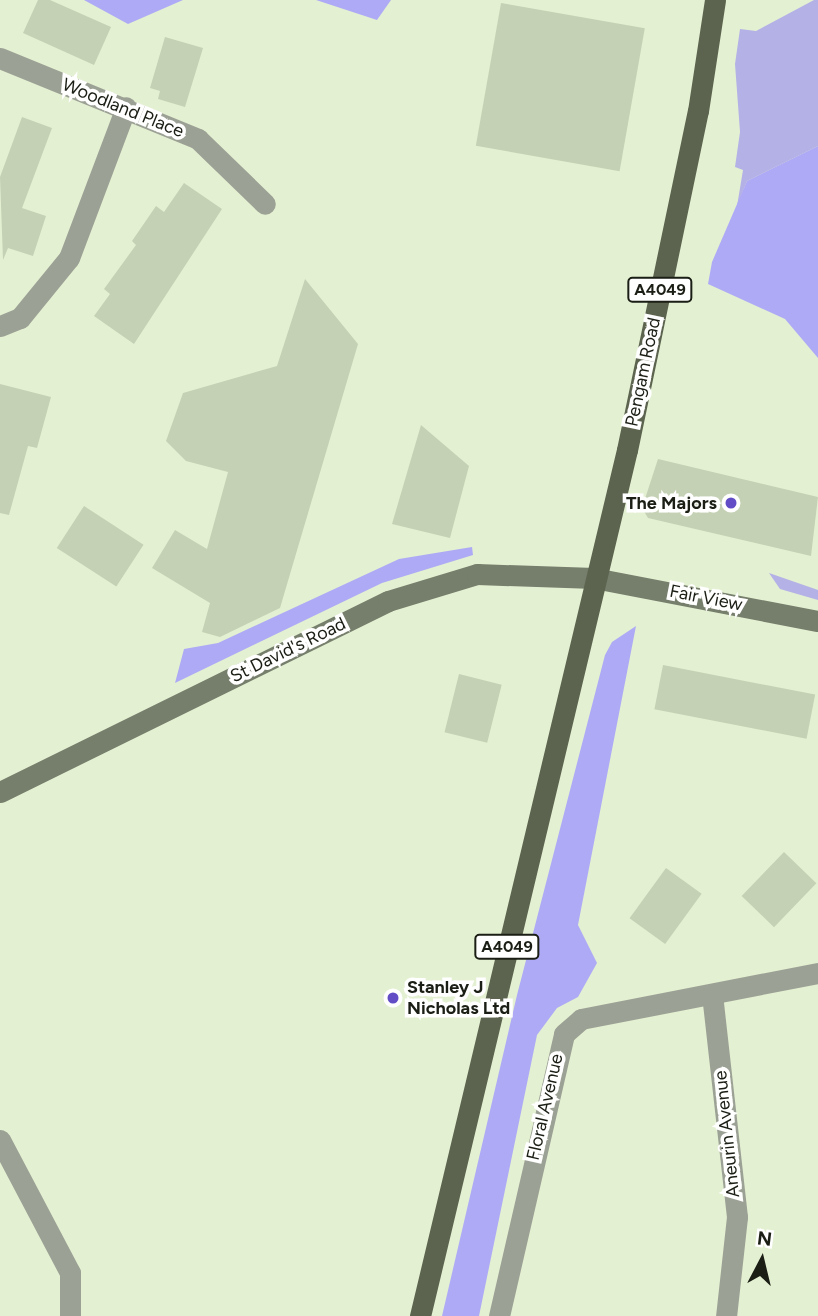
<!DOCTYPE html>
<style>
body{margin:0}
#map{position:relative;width:818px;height:1316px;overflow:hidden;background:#e4f0d2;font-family:Figtree,sans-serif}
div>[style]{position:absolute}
.green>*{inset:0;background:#b4b1e6}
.forest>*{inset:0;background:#afaaf5}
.building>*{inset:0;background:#c5d1b4;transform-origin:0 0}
.street>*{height:21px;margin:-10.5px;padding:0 10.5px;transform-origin:10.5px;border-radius:10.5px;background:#9ca195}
.secondary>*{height:21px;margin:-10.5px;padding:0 10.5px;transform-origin:10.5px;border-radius:10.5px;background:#767e6c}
.primary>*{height:21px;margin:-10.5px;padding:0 10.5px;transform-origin:10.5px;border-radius:10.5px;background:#5c644f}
.dots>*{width:19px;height:19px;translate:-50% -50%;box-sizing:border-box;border:4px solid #fff;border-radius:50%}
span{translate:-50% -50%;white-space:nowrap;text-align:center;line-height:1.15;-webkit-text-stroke:7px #fff;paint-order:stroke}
.shield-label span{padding:2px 5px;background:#fff;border:2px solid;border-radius:5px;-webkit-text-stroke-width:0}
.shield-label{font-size:16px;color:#1a1e14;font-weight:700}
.street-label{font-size:18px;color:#1a1e14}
.poi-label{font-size:18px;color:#1a1e14;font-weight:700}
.right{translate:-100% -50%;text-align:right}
.left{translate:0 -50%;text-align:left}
.north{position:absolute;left:727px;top:1225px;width:70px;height:70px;-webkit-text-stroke:5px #fff;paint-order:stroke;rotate:7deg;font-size:19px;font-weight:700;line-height:28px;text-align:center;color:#1a1e14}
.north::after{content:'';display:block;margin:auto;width:24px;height:32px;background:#1a1e14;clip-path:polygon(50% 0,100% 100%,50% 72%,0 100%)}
</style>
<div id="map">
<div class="green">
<div style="clip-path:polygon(814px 0,818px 0,818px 146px,747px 181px,737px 206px,743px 170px,735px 167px,740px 132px,735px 64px,740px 29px,756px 31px)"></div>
<div style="clip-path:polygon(769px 573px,818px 590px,818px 600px,780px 589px)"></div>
</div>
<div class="forest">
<div style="clip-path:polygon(84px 0,183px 0,128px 24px)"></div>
<div style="clip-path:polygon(316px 0,391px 0,377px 20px)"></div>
<div style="clip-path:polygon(818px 146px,818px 358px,785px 319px,708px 284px,712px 262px,747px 181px)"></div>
<div style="clip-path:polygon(472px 547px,473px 555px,382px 583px,175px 683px,184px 649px,218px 643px,399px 559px)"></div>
<div style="clip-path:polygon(636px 626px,578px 925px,597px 963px,578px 997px,557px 1008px,537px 1035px,479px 1316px,442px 1316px,517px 995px,605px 655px,612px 642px)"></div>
</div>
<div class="building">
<div style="clip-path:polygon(38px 0,50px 0,111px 27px,94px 65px,23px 33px)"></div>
<div style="left:501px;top:3px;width:146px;height:145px;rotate:10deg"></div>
<div style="clip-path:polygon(165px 37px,203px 48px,185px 107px,158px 99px,160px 91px,150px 88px)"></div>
<div style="clip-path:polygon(22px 117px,52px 128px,22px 208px,46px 216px,33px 256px,8px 248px,3px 260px,0 177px)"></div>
<div style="clip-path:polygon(184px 183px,222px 209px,134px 344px,94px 316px,110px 294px,104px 289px,136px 245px,132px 241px,156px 206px,164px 212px)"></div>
<div style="clip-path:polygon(305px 279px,358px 344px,280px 608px,220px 637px,202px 632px,210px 603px,152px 568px,175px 530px,207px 549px,228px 472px,186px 461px,166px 441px,183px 393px,277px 366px)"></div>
<div style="clip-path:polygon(0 384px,51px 397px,37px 448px,28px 446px,9px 515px,0 513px)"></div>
<div style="clip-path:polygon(421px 425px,469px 466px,450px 538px,392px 524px)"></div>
<div style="clip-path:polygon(658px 459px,818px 497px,811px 556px,648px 518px,642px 508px)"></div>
<div style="left:84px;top:506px;width:71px;height:50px;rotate:33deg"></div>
<div style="left:663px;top:665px;width:155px;height:45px;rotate:11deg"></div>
<div style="left:459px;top:674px;width:44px;height:60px;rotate:14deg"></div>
<div style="left:784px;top:852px;width:45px;height:61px;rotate:44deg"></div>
<div style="left:666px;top:868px;width:44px;height:62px;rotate:36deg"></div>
</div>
<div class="street">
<div style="left:0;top:58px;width:214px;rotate:22.2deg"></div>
<div style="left:198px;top:139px;width:93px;rotate:44.1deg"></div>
<div style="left:0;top:326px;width:22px;rotate:-22deg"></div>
<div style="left:20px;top:318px;width:77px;rotate:-50.8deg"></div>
<div style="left:69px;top:258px;width:161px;rotate:-69.3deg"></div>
<div style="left:712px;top:994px;width:224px;rotate:83.6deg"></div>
<div style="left:737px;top:1217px;width:100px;rotate:96.3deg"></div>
<div style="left:0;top:1140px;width:150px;rotate:62.2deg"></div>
<div style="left:70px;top:1273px;width:43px;rotate:90deg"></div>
<div style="left:499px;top:1316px;width:289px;rotate:-77deg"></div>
<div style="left:564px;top:1034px;width:23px;rotate:-41deg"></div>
<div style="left:581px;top:1019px;width:241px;rotate:-11deg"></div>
</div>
<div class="secondary">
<div style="left:0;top:792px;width:432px;rotate:-26.2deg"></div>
<div style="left:388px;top:601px;width:93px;rotate:-16.9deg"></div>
<div style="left:477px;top:574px;width:117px;rotate:2deg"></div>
<div style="left:594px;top:578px;width:228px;rotate:10.9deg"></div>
</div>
<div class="primary">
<div style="left:420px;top:1316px;width:890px;rotate:-76.56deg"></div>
<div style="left:627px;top:450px;width:346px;rotate:-78.2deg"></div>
<div style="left:698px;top:111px;width:112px;rotate:-81.3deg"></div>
</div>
<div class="dots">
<div style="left:731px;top:503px;background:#624dc6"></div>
<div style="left:393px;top:998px;background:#624dc6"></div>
</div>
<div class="shield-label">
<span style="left:660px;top:290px">A4049</span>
<span style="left:507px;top:947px">A4049</span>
</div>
<div class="street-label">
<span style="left:123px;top:108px;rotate:22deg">Woodland Place</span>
<span style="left:643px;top:372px;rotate:-78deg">Pengam Road</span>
<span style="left:706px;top:598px;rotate:11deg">Fair View</span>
<span style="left:288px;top:650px;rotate:-26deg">St David's Road</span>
<span style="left:545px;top:1107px;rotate:-77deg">Floral Avenue</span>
<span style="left:727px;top:1134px;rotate:-96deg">Aneurin Avenue</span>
</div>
<div class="poi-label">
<span class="right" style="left:717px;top:503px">The Majors</span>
<span class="left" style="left:407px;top:998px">Stanley J<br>Nicholas Ltd</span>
</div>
<div class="north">N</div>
</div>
